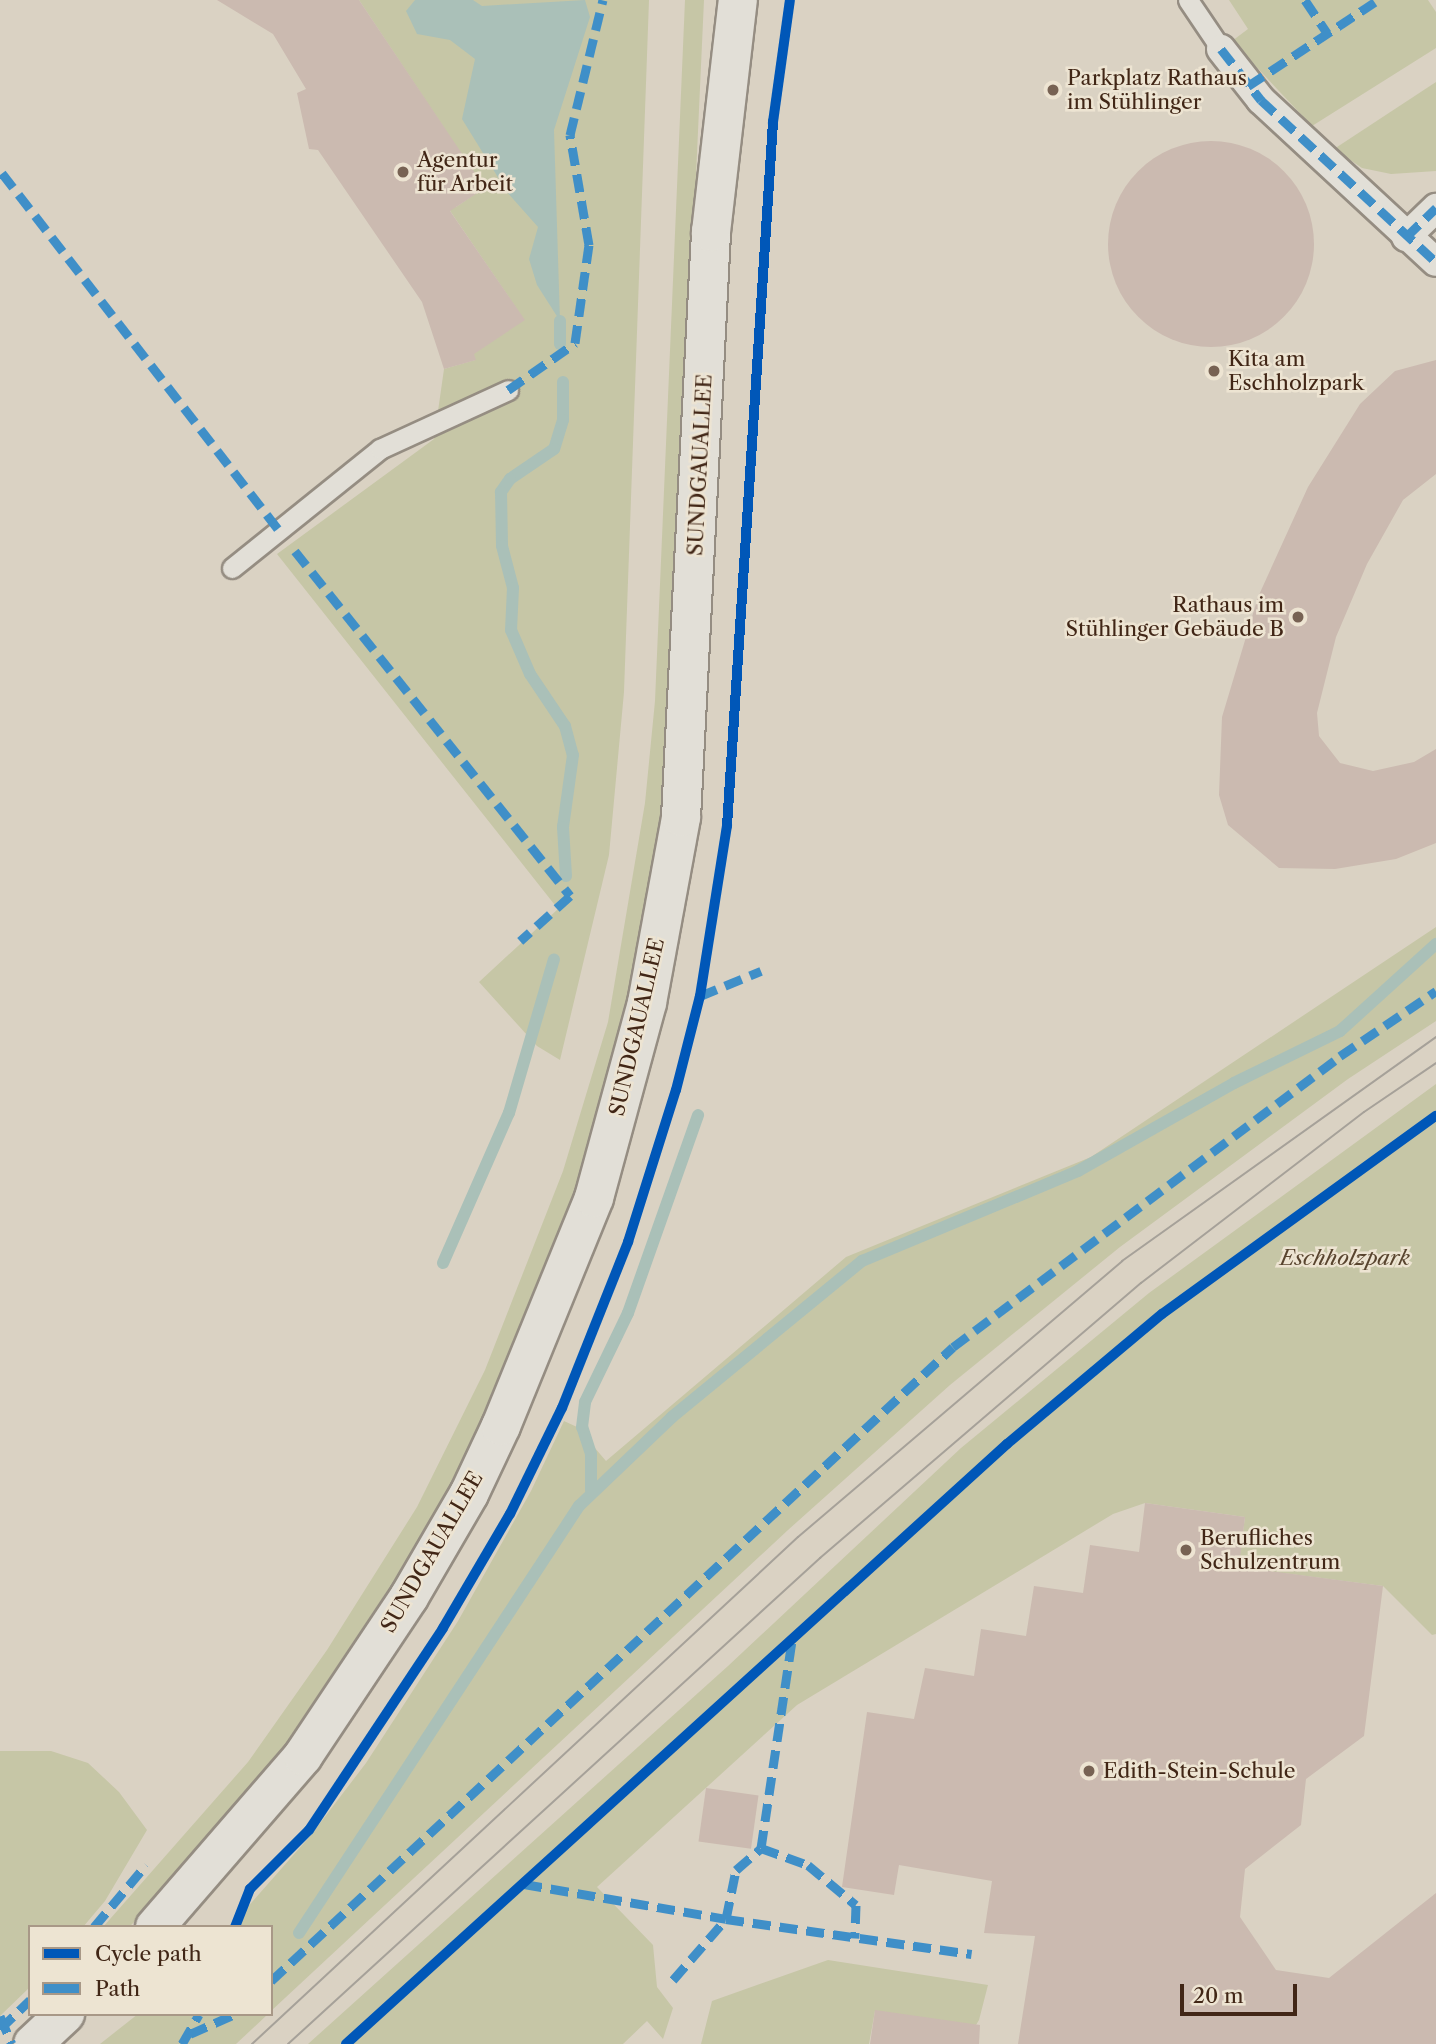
<!DOCTYPE html>
<meta charset="utf-8">
<style>
body{margin:0}
#map{position:relative;width:1436px;height:2044px;overflow:hidden;background:#dad2c3;font-family:"Libre Caslon Text",serif}
div>[style]{position:absolute}
.green>*{inset:0;background:#c6c6a6}
.water>*{inset:0;background:#aac0b8}
.stream>*{height:12px;margin:-6px;padding:0 6px;transform-origin:6px;border-radius:6px;background:#aac0b8}
.building>*{inset:0;background:#cbbab0;transform-origin:0 0}
.round{border-radius:50%}
.roads{filter:drop-shadow(2px 0 #958d82) drop-shadow(-2px 0 #958d82) drop-shadow(0 2px #958d82) drop-shadow(0 -2px #958d82)}
.service>*{height:19px;margin:-9.5px;padding:0 9.5px;transform-origin:9.5px;border-radius:9.5px;background:#e2dfd7}
.pedestrian>*{height:28px;margin:-14px;padding:0 14px;transform-origin:14px;border-radius:14px;background:#e2dfd7}
.tertiary>*{height:38px;margin:-19px;padding:0 19px;transform-origin:19px;border-radius:19px;background:#e2dfd7}
.tram>*{height:2px;margin:-1px;padding:0 1px;transform-origin:1px;border-radius:1px;background:#a6a199}
.quiet>*{height:9px;margin-top:-4.5px;transform-origin:0;background:repeating-linear-gradient(90deg,#3f8fc8 0 18px,transparent 0 27px)}
.cycleway>*{height:10px;margin:-5px;padding:0 5px;transform-origin:5px;border-radius:5px;background:#0057b8}
.dots>*{width:19px;height:19px;translate:-50% -50%;box-sizing:border-box;border:4px solid #ede4d2;border-radius:50%}
span{translate:-50% -50%;white-space:nowrap;text-align:center;line-height:1.15;-webkit-text-stroke:5px #ede4d2;paint-order:stroke}
.poi-label{font-size:21px;color:#412616}
.left{translate:0 -50%;text-align:left}
.right{translate:-100% -50%;text-align:right}
.street-label{font-size:21px;color:#412616}
.park-label{font-size:21px;color:#58442e;font-style:italic}
.legend{position:absolute;left:28px;top:1925px;width:245px;height:91px;box-sizing:border-box;background:#ede4d2;border:2px solid #a89887;margin:0;padding:9px 12px;list-style:none;font-size:21px;color:#412616}
.legend li{display:flex;align-items:center;gap:14px;height:35px}
.legend b{width:35px;border:2px solid #a89887}
.scale{position:absolute;left:1180px;top:1984px;width:117px;height:32px;box-sizing:border-box;border:4px solid #412616;border-top:0;padding-left:9px;font-size:21px;line-height:24px;white-space:nowrap;color:#412616;-webkit-text-stroke:5px #ede4d2;paint-order:stroke}
</style>
<div id="map">
<div class="green">
<div style="clip-path:polygon(359px 0,649px 0,624px 692px,609px 855px,560px 1060px,537px 1046px,479px 982px,558px 909px,277px 554px,434px 439px,444px 369px,475px 360px,472px 347px,521px 315px,442px 199px,456px 207px,484px 188px)"></div>
<div style="clip-path:polygon(685px 0,704px 0,669px 767px,648px 920px,590px 1157px,532px 1312px,446px 1497px,351px 1650px,276px 1761px,157px 1900px,129px 1927px,103px 1927px,248px 1762px,327px 1650px,417px 1507px,485px 1370px,563px 1171px,608px 1022px,645px 803px,655px 701px)"></div>
<div style="clip-path:polygon(1229px 0,1428px 0,1436px 12px,1436px 48px,1312px 126px,1232px 41px,1248px 29px)"></div>
<div style="clip-path:polygon(1436px 82px,1436px 171px,1391px 174px,1362px 168px,1334px 149px)"></div>
<div style="clip-path:polygon(1436px 927px,1436px 1021px,1348px 1079px,1120px 1247px,950px 1385px,788px 1530px,271px 2011px,271px 1927px,230px 1927px,311px 1835px,366px 1763px,458px 1621px,531px 1491px,564px 1421px,577px 1427px,606px 1461px,846px 1257px,1091px 1157px)"></div>
<div style="clip-path:polygon(1436px 1084px,1436px 1634px,1432px 1635px,1383px 1586px,1283px 1573px,1232px 1615px,1245px 1517px,1145px 1503px,1113px 1514px,797px 1705px,597px 1887px,653px 1945px,657px 1987px,673px 2008px,663px 2039px,647px 2021px,623px 2044px,308px 2044px,728px 1666px,961px 1448px,1149px 1293px)"></div>
<div style="clip-path:polygon(0 1751px,51px 1751px,88px 1763px,119px 1792px,147px 1830px,105px 1901px,83px 1927px,30px 1927px,30px 1987px,0 2016px)"></div>
<div style="clip-path:polygon(828px 1960px,988px 1985px,979px 2020px,976px 2025px,875px 2011px,869px 2044px,701px 2044px,712px 2001px)"></div>
<div style="clip-path:polygon(138px 2014px,268px 2014px,236px 2044px,100px 2044px)"></div>
</div>
<div class="water">
<div style="clip-path:polygon(415px 0,473px 0,482px 6px,585px 0,590px 17px,554px 130px,560px 321px,537px 285px,529px 259px,538px 227px,507px 192px,462px 119px,475px 59px,450px 40px,417px 34px,406px 11px)"></div>
</div>
<div class="stream">
<div style="left:560px;top:321px;width:23px;rotate:90deg"></div>
<div style="left:563px;top:382px;width:38px;rotate:90deg"></div>
<div style="left:563px;top:420px;width:30px;rotate:107deg"></div>
<div style="left:554px;top:449px;width:53px;rotate:145.7deg"></div>
<div style="left:510px;top:479px;width:16px;rotate:125deg"></div>
<div style="left:501px;top:492px;width:54px;rotate:88.9deg"></div>
<div style="left:502px;top:546px;width:43px;rotate:75.3deg"></div>
<div style="left:513px;top:588px;width:42px;rotate:92.7deg"></div>
<div style="left:511px;top:630px;width:48px;rotate:66.6deg"></div>
<div style="left:530px;top:674px;width:63px;rotate:56.1deg"></div>
<div style="left:565px;top:726px;width:30px;rotate:75deg"></div>
<div style="left:573px;top:755px;width:73px;rotate:97.9deg"></div>
<div style="left:563px;top:827px;width:49px;rotate:86.5deg"></div>
<div style="left:443px;top:1263px;width:164px;rotate:-66.3deg"></div>
<div style="left:509px;top:1113px;width:160px;rotate:-73.7deg"></div>
<div style="left:591px;top:1490px;width:36px;rotate:-90deg"></div>
<div style="left:591px;top:1454px;width:28px;rotate:-108deg"></div>
<div style="left:582px;top:1427px;width:25px;rotate:-83deg"></div>
<div style="left:585px;top:1402px;width:99px;rotate:-64.2deg"></div>
<div style="left:628px;top:1313px;width:210px;rotate:-70.5deg"></div>
<div style="left:299px;top:1933px;width:511px;rotate:-56.75deg"></div>
<div style="left:579px;top:1506px;width:129px;rotate:-43.7deg"></div>
<div style="left:672px;top:1417px;width:246px;rotate:-39.4deg"></div>
<div style="left:862px;top:1261px;width:234px;rotate:-22.6deg"></div>
<div style="left:1078px;top:1171px;width:179px;rotate:-29.4deg"></div>
<div style="left:1234px;top:1083px;width:118px;rotate:-26.1deg"></div>
<div style="left:1340px;top:1031px;width:130px;rotate:-42.2deg"></div>
</div>
<div class="building">
<div style="clip-path:polygon(217px 0,359px 0,485px 188px,450px 211px,525px 320px,474px 354px,476px 360px,444px 369px,422px 302px,318px 150px,309px 149px,297px 93px,306px 89px,273px 34px)"></div>
<div class="round" style="left:1108px;top:141px;width:206px;height:206px"></div>
<div style="clip-path:polygon(1436px 360px,1436px 474px,1403px 500px,1367px 564px,1336px 637px,1317px 713px,1319px 736px,1340px 763px,1373px 771px,1414px 762px,1436px 749px,1436px 843px,1396px 859px,1335px 869px,1279px 868px,1228px 825px,1219px 795px,1222px 717px,1258px 597px,1308px 487px,1360px 404px,1395px 371px)"></div>
<div style="clip-path:polygon(1145px 1503px,1245px 1517px,1239px 1567px,1383px 1586px,1364px 1736px,1306px 1779px,1301px 1825px,1245px 1869px,1240px 1917px,1276px 1970px,1329px 1978px,1436px 1893px,1436px 2044px,1018px 2044px,1035px 1936px,984px 1933px,992px 1881px,899px 1865px,894px 1895px,842px 1887px,867px 1712px,914px 1719px,925px 1668px,974px 1676px,981px 1629px,1026px 1636px,1034px 1586px,1083px 1593px,1090px 1545px,1139px 1552px)"></div>
<div style="left:706px;top:1788px;width:53px;height:54px;rotate:8deg"></div>
<div style="clip-path:polygon(875px 2010px,980px 2025px,979px 2044px,870px 2044px)"></div>
</div>
<div class="roads">
<div class="service">
<div style="left:1188px;top:0;width:59px;rotate:56deg"></div>
<div style="left:232px;top:568px;width:190px;rotate:-38.8deg"></div>
<div style="left:380px;top:449px;width:141px;rotate:-24.7deg"></div>
</div>
<div class="pedestrian">
<div style="left:1221px;top:49px;width:65px;rotate:51.9deg"></div>
<div style="left:1261px;top:100px;width:238px;rotate:42.8deg"></div>
<div style="left:1406px;top:237px;width:42px;rotate:-44deg"></div>
</div>
<div class="tertiary">
<div style="left:155px;top:1927px;width:226px;rotate:-49.1deg"></div>
<div style="left:303px;top:1756px;width:191px;rotate:-56.3deg"></div>
<div style="left:409px;top:1597px;width:119px;rotate:-59.8deg"></div>
<div style="left:469px;top:1494px;width:75px;rotate:-64.8deg"></div>
<div style="left:501px;top:1426px;width:246px;rotate:-67.8deg"></div>
<div style="left:594px;top:1198px;width:202px;rotate:-74.8deg"></div>
<div style="left:647px;top:1003px;width:189px;rotate:-79.6deg"></div>
<div style="left:681px;top:817px;width:586px;rotate:-87.06deg"></div>
<div style="left:711px;top:232px;width:234px;rotate:-83.4deg"></div>
<div style="left:33px;top:2044px;width:44px;rotate:-43.2deg"></div>
</div>
</div>
<div class="tram">
<div style="left:252px;top:2044px;width:745px;rotate:-42.88deg"></div>
<div style="left:798px;top:1537px;width:426px;rotate:-40.4deg"></div>
<div style="left:1122px;top:1261px;width:386px;rotate:-35.5deg"></div>
<div style="left:288px;top:2044px;width:721px;rotate:-42.41deg"></div>
<div style="left:820px;top:1558px;width:423px;rotate:-40.6deg"></div>
<div style="left:1141px;top:1283px;width:281px;rotate:-37.5deg"></div>
<div style="left:1364px;top:1112px;width:87px;rotate:-34.2deg"></div>
</div>
<div class="quiet">
<div style="left:1305px;top:0;width:40px;rotate:56deg"></div>
<div style="left:1221px;top:49px;width:65px;rotate:51.9deg"></div>
<div style="left:1261px;top:100px;width:238px;rotate:42.8deg"></div>
<div style="left:1248px;top:86px;width:152px;rotate:-33.5deg"></div>
<div style="left:2px;top:173px;width:452px;rotate:52.2deg"></div>
<div style="left:1406px;top:237px;width:42px;rotate:-44deg"></div>
<div style="left:508px;top:390px;width:82px;rotate:-35deg"></div>
<div style="left:575px;top:343px;width:99px;rotate:-81.9deg"></div>
<div style="left:589px;top:245px;width:112px;rotate:-99.8deg"></div>
<div style="left:570px;top:135px;width:139px;rotate:-76.3deg"></div>
<div style="left:295px;top:551px;width:441px;rotate:51.4deg"></div>
<div style="left:570px;top:896px;width:67px;rotate:138deg"></div>
<div style="left:700px;top:996px;width:66px;rotate:-22.3deg"></div>
<div style="left:761px;top:1848px;width:50px;rotate:19.9deg"></div>
<div style="left:808px;top:1865px;width:62px;rotate:39.8deg"></div>
<div style="left:856px;top:1905px;width:33px;rotate:92deg"></div>
<div style="left:524px;top:1884px;width:205px;rotate:9.8deg"></div>
<div style="left:726px;top:1919px;width:248px;rotate:8.1deg"></div>
<div style="left:94px;top:1927px;width:81px;rotate:-50deg"></div>
<div style="left:673px;top:1980px;width:81px;rotate:-49deg"></div>
<div style="left:726px;top:1919px;width:50px;rotate:-78.5deg"></div>
<div style="left:736px;top:1870px;width:33px;rotate:-41deg"></div>
<div style="left:761px;top:1848px;width:210px;rotate:-81.5deg"></div>
<div style="left:271px;top:1981px;width:931px;rotate:-42.91deg"></div>
<div style="left:953px;top:1347px;width:484px;rotate:-36.9deg"></div>
<div style="left:1340px;top:1056px;width:116px;rotate:-34.1deg"></div>
<div style="left:0;top:2016px;width:30px;rotate:67deg"></div>
<div style="left:0;top:2029px;width:42px;rotate:-44deg"></div>
<div style="left:190px;top:2034px;width:49px;rotate:-24deg"></div>
<div style="left:182px;top:2044px;width:34px;rotate:-60deg"></div>
</div>
<div class="cycleway">
<div style="left:235px;top:1927px;width:41px;rotate:-68.5deg"></div>
<div style="left:250px;top:1889px;width:83px;rotate:-45deg"></div>
<div style="left:309px;top:1830px;width:242px;rotate:-56.4deg"></div>
<div style="left:443px;top:1628px;width:132px;rotate:-59.6deg"></div>
<div style="left:510px;top:1514px;width:118px;rotate:-63.9deg"></div>
<div style="left:562px;top:1408px;width:179px;rotate:-68.3deg"></div>
<div style="left:628px;top:1242px;width:159px;rotate:-72.5deg"></div>
<div style="left:676px;top:1090px;width:97px;rotate:-75.7deg"></div>
<div style="left:700px;top:996px;width:172px;rotate:-81deg"></div>
<div style="left:727px;top:826px;width:706px;rotate:-86.26deg"></div>
<div style="left:773px;top:122px;width:123px;rotate:-82.1deg"></div>
<div style="left:346px;top:2044px;width:893px;rotate:-42.23deg"></div>
<div style="left:1007px;top:1444px;width:202px;rotate:-40deg"></div>
<div style="left:1162px;top:1314px;width:338px;rotate:-35.9deg"></div>
</div>
<div class="dots">
<div style="left:1053px;top:90px;background:#776253"></div>
<div style="left:403px;top:172px;background:#776253"></div>
<div style="left:1214px;top:371px;background:#776253"></div>
<div style="left:1298px;top:617px;background:#776253"></div>
<div style="left:1186px;top:1550px;background:#776253"></div>
<div style="left:1089px;top:1771px;background:#776253"></div>
</div>
<div class="poi-label">
<span class="left" style="left:1067px;top:90px">Parkplatz Rathaus<br>im Stühlinger</span>
<span class="left" style="left:417px;top:172px">Agentur<br>für Arbeit</span>
<span class="left" style="left:1228px;top:371px">Kita am<br>Eschholzpark</span>
<span class="right" style="left:1284px;top:617px">Rathaus im<br>Stühlinger Gebäude B</span>
<span class="left" style="left:1200px;top:1550px">Berufliches<br>Schulzentrum</span>
<span class="left" style="left:1103px;top:1771px">Edith-Stein-Schule</span>
</div>
<div class="street-label">
<span style="left:700px;top:465px;rotate:-87deg">SUNDGAUALLEE</span>
<span style="left:637px;top:1027px;rotate:-77deg">SUNDGAUALLEE</span>
<span style="left:432px;top:1552px;rotate:-60deg">SUNDGAUALLEE</span>
</div>
<div class="park-label">
<span style="left:1345px;top:1258px">Eschholzpark</span>
</div>
<ul class="legend">
<li><b style="height:9px;background:#0057b8"></b>Cycle path</li>
<li><b style="height:9px;background:#3f8fc8"></b>Path</li>
</ul>
<div class="scale">20 m</div>
</div>
